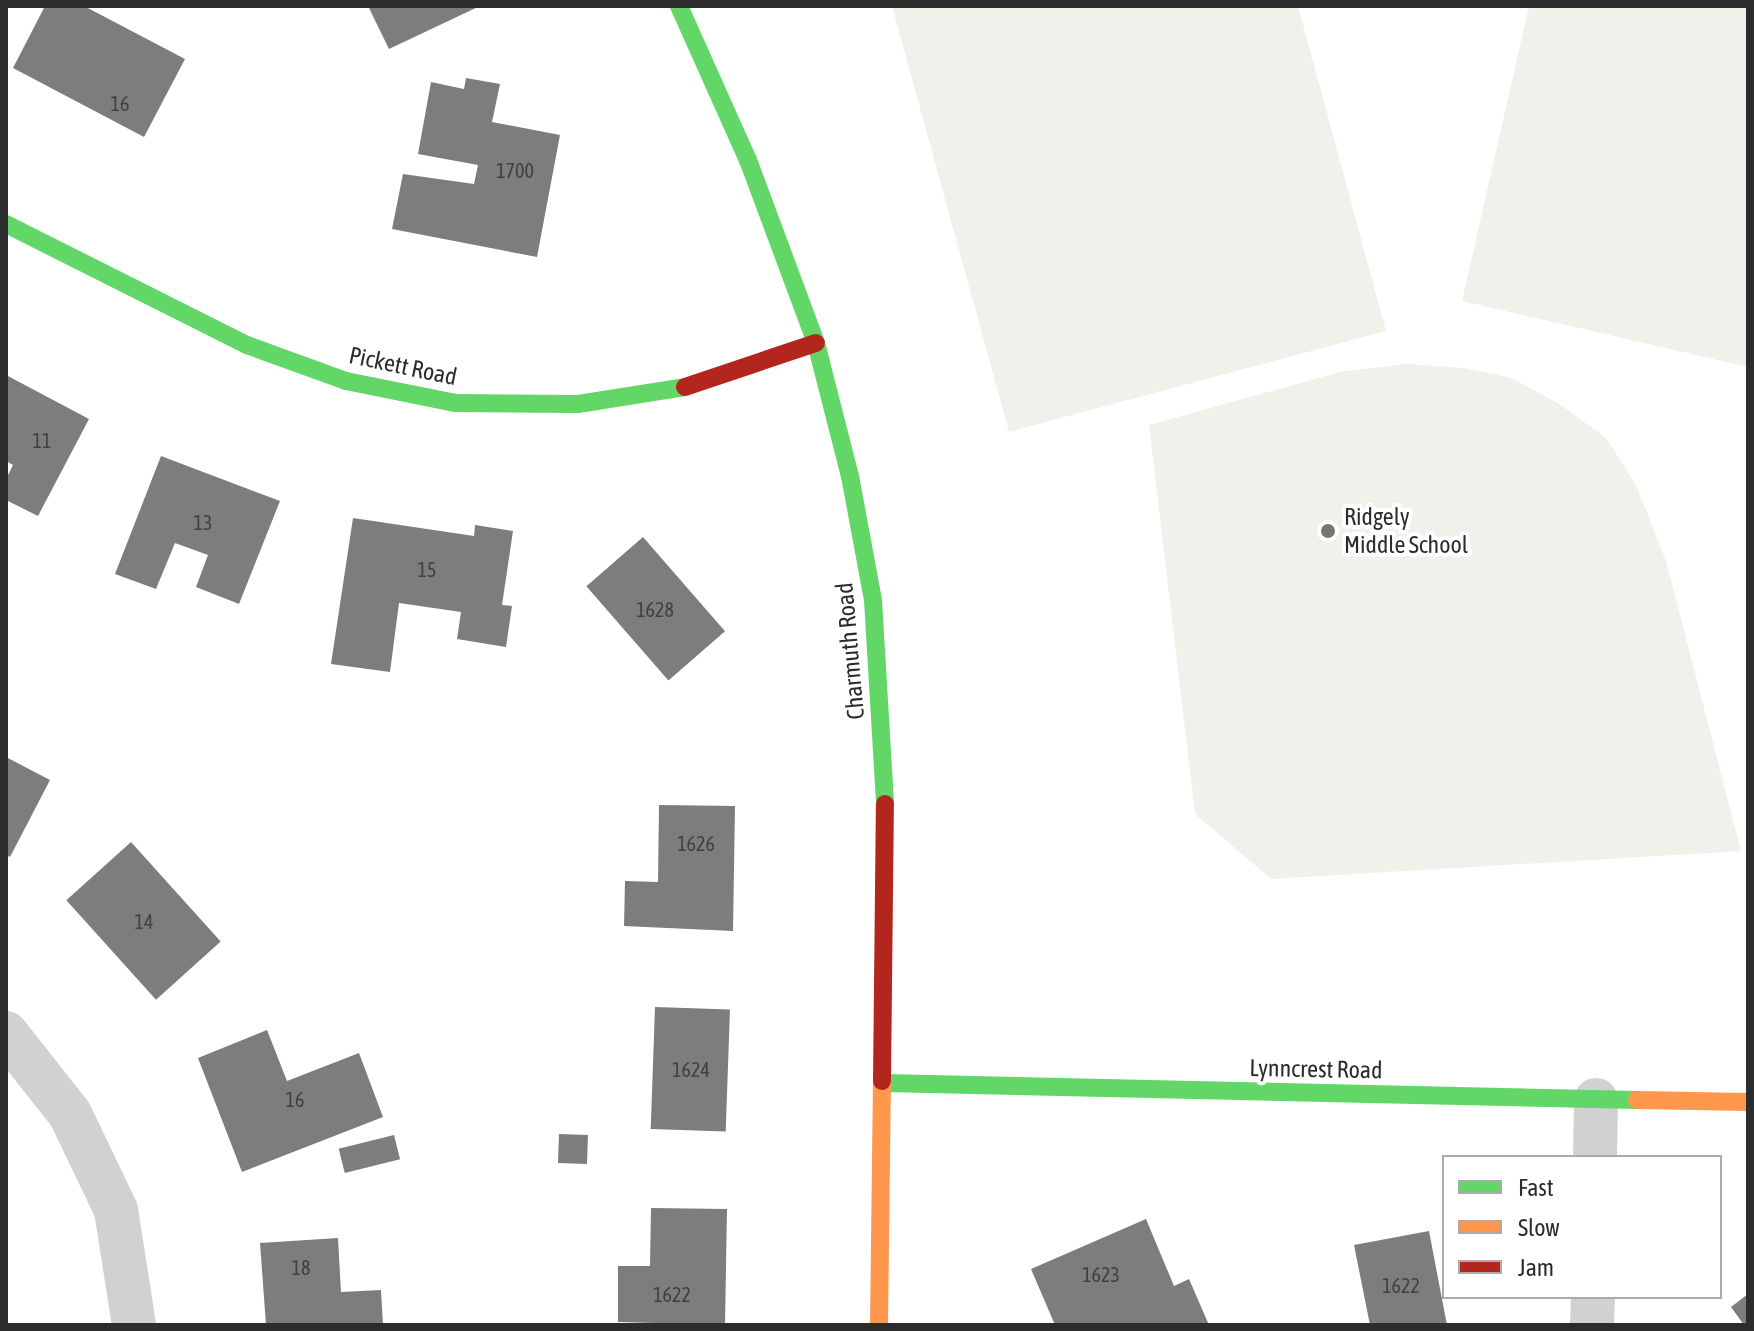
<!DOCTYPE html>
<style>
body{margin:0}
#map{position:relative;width:1754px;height:1331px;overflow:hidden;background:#fff;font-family:"Asap Condensed",sans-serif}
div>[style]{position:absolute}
.green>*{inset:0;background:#eef2eb}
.building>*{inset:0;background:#7d7d7d;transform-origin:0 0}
.street>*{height:44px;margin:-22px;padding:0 22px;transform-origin:22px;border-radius:22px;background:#d1d1d1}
.fast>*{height:18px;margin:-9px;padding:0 9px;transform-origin:9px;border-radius:9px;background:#63d668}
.slow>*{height:18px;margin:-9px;padding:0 9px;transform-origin:9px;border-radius:9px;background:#ff974d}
.jam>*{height:18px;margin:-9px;padding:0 9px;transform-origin:9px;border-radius:9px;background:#b3261e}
.dots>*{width:22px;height:22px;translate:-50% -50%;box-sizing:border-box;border:4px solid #fff;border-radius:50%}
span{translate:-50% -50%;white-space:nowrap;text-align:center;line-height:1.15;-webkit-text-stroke:8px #fff;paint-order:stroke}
.number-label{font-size:20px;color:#404040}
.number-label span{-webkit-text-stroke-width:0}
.street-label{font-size:24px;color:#2c2c2c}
.poi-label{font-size:24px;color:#2c2c2c}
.left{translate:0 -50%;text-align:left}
.frame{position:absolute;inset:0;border:8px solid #2c2c2c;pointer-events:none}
.legend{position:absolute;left:1442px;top:1155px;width:280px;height:144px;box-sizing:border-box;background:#fff;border:2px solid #ababab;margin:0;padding:10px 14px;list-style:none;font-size:24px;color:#2c2c2c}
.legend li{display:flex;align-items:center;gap:16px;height:40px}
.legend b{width:40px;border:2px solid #ababab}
</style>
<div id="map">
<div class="green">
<div style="clip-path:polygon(892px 6px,1298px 6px,1386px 331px,1009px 432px)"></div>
<div style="clip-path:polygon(1529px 6px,1748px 6px,1748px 367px,1462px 301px)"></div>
<div style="clip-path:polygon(1406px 364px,1464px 368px,1512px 378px,1561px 405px,1607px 439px,1636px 485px,1666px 561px,1741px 851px,1271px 879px,1195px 814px,1149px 425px,1340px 372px)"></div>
</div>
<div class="building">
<div style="clip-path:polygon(45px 6px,84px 6px,185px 59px,144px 137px,13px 68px)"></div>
<div style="clip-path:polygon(373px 6px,480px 6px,389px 49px,369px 8px)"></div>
<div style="clip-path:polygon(466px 78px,500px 84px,492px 122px,560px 135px,537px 257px,392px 229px,403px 174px,474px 184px,478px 165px,418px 154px,431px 82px,464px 89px)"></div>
<div style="clip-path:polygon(6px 375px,89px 419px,38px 516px,6px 500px,6px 479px,13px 465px,6px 461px)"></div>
<div style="clip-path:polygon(161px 456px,280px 501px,239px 604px,196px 587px,208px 555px,175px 543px,156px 589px,115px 574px)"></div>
<div style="clip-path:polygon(353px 518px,474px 536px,475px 525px,513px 531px,502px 605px,512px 606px,506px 647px,457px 639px,461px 612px,399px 603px,390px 672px,331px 664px)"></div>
<div style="left:643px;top:537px;width:125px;height:75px;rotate:49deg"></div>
<div style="clip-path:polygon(6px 757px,50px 780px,10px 857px,6px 855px)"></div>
<div style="clip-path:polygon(659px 805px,735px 806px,733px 931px,624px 926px,625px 881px,658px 882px)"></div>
<div style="left:131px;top:842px;width:134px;height:87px;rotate:48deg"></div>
<div style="left:655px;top:1007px;width:75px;height:122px;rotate:2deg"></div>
<div style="clip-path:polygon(267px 1030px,287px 1081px,359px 1053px,383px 1117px,242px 1172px,198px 1058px)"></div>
<div style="left:559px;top:1134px;width:29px;height:29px;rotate:2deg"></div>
<div style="left:394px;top:1135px;width:25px;height:57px;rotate:76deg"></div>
<div style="clip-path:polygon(651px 1208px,727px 1209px,725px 1325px,618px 1322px,618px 1266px,650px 1266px)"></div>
<div style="clip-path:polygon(1146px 1219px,1174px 1286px,1189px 1279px,1209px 1325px,1055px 1325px,1031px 1269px)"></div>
<div style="clip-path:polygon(1429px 1231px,1447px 1325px,1370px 1325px,1354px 1245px)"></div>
<div style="clip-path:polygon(338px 1238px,341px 1292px,381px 1290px,383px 1325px,266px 1325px,260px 1243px)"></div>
<div style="clip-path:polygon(1748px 1294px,1748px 1325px,1744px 1325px,1731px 1307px)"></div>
</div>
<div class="street">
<div style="left:6px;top:1033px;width:103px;rotate:51.7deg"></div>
<div style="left:70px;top:1114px;width:106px;rotate:64.4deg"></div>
<div style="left:116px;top:1210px;width:116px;rotate:81.1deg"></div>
<div style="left:1595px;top:1157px;width:57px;rotate:-89deg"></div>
<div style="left:1592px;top:1325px;width:28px;rotate:-88deg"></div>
</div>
<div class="fast">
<div style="left:679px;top:6px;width:169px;rotate:65.9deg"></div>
<div style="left:748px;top:160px;width:195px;rotate:69.6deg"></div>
<div style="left:816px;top:343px;width:137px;rotate:75.7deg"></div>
<div style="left:850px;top:476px;width:126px;rotate:79.5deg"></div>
<div style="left:873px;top:600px;width:204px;rotate:86.6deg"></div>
<div style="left:6px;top:224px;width:270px;rotate:26.7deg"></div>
<div style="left:247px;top:345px;width:105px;rotate:20deg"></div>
<div style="left:346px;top:381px;width:111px;rotate:11.4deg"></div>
<div style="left:455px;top:403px;width:123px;rotate:0.5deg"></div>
<div style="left:578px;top:404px;width:108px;rotate:-9deg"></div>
<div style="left:884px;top:1083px;width:753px;rotate:1.29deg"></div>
</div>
<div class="slow">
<div style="left:1637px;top:1100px;width:111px;rotate:1deg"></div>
<div style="left:879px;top:1325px;width:244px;rotate:-89.3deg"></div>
</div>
<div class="jam">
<div style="left:685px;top:387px;width:138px;rotate:-18.6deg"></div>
<div style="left:882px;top:1081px;width:277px;rotate:-89.4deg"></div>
</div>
<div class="dots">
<div style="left:1328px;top:531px;background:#767676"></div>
</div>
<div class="number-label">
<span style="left:120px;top:103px">16</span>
<span style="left:515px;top:170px">1700</span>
<span style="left:42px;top:440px">11</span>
<span style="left:203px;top:522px">13</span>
<span style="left:427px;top:569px">15</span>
<span style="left:655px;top:609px">1628</span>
<span style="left:696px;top:843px">1626</span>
<span style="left:144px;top:921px">14</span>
<span style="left:691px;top:1069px">1624</span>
<span style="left:295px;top:1099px">16</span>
<span style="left:301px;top:1267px">18</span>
<span style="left:1101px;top:1274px">1623</span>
<span style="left:1401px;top:1285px">1622</span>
<span style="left:672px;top:1294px">1622</span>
</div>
<div class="street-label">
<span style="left:403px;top:366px;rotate:12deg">Pickett Road</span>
<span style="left:850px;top:651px;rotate:-95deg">Charmuth Road</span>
<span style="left:1316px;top:1069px;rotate:1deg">Lynncrest Road</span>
</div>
<div class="poi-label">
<span class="left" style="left:1344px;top:531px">Ridgely<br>Middle School</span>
</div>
<div class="frame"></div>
<ul class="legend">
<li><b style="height:10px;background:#63d668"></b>Fast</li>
<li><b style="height:10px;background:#ff974d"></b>Slow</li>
<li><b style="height:10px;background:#b3261e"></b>Jam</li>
</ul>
</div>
